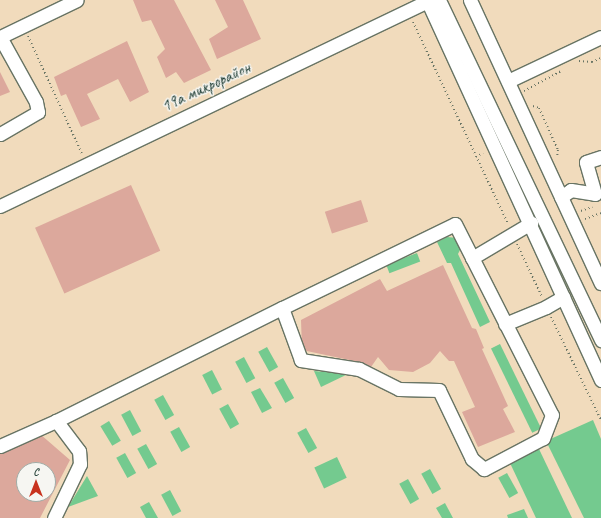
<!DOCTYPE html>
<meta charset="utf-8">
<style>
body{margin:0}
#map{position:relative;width:601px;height:518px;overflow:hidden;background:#f1dbbc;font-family:Caveat,sans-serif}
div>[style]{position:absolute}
.green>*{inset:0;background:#74ca8f;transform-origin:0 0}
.building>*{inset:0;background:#dca89c;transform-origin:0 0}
.path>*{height:2px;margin-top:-1px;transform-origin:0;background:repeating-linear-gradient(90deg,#687464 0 1px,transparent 0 4px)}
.roads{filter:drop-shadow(1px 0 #687464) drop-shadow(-1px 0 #687464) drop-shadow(0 1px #687464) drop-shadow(0 -1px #687464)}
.minor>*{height:13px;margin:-6.5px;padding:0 6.5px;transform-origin:6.5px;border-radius:6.5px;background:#fff}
span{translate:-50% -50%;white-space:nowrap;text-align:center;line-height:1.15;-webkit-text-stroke:3px #f6f6f2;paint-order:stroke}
.street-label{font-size:17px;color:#1f3d34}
.north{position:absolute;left:16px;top:462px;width:40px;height:40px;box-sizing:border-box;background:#f6f6f2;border:1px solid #a0aca6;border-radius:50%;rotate:0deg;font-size:11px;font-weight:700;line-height:16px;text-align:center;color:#1f3d34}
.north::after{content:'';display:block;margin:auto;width:14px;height:18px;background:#c8321e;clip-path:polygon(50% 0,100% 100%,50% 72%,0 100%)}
</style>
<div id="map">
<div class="green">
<div style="clip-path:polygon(447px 237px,458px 238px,462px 246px,458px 254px,490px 322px,480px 327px,451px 263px,447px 263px,437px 242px)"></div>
<div style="left:417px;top:253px;width:9px;height:33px;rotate:69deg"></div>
<div style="left:500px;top:344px;width:94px;height:10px;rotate:64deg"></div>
<div style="left:267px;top:347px;width:23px;height:10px;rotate:61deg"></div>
<div style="left:244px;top:357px;width:24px;height:10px;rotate:62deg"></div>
<div style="left:212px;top:370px;width:22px;height:11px;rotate:63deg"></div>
<div style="clip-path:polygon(314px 371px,348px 374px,321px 387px)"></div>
<div style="left:283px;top:378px;width:23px;height:10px;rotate:61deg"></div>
<div style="clip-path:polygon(260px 388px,272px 408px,262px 413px,251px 392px)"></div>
<div style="left:163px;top:395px;width:23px;height:10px;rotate:61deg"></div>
<div style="left:228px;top:404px;width:23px;height:10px;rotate:61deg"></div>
<div style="left:130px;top:410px;width:24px;height:10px;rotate:62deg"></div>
<div style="clip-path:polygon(593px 420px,601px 439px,601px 518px,584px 518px,546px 441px)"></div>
<div style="left:109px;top:421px;width:23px;height:10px;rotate:59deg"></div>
<div style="left:179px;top:427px;width:23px;height:10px;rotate:61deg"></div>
<div style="left:306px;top:428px;width:23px;height:10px;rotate:61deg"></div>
<div style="left:146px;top:444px;width:23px;height:10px;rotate:61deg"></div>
<div style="clip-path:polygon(539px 449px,572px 518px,536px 518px,510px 463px)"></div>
<div style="left:125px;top:453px;width:23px;height:10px;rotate:61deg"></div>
<div style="left:337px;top:457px;width:23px;height:25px;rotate:65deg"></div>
<div style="left:430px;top:469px;width:23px;height:10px;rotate:61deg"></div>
<div style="left:507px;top:473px;width:23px;height:10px;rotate:61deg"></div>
<div style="clip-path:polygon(87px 476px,98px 496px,68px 507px)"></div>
<div style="left:408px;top:479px;width:23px;height:10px;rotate:61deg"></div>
<div style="left:170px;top:490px;width:24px;height:10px;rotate:62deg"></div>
<div style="clip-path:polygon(149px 502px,158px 518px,146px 518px,140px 507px)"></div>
<div style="clip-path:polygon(445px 503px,453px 518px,442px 518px,436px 508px)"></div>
<div style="clip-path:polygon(524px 509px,528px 518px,508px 518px,507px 515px)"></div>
</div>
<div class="building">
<div style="clip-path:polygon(133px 0,174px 0,211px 70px,184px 83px,176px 72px,166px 78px,157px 57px,165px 49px,151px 20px,142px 22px)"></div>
<div style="clip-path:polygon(215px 0,243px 0,261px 39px,217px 59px,209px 39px,228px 27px)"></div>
<div style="clip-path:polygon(127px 41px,149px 92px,130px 102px,118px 79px,87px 94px,100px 119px,81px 127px,66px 94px,61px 96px,54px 77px)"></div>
<div style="clip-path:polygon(0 72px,10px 92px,0 96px)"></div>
<div style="left:131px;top:185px;width:72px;height:105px;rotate:66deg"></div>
<div style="left:361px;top:200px;width:23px;height:38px;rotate:72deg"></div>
<div style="clip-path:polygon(443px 265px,472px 328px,476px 329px,484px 348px,482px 349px,508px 406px,503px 409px,515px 432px,478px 447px,462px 412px,475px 407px,454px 361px,449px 361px,440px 351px,430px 363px,413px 372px,389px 370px,378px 357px,371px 367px,359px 362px,302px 350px,301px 320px,380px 279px,387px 291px)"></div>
<div style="clip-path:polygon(evenodd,40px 434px,70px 460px,40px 518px,0 518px,0 453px,40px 434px,24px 470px,48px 470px,48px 494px,24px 494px,24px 470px)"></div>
</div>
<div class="path">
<div style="left:413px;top:22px;width:223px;rotate:64.8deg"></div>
<div style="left:28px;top:36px;width:130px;rotate:65.4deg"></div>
<div style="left:579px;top:61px;width:13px;rotate:4deg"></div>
<div style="left:592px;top:62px;width:10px;rotate:-24deg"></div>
<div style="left:524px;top:91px;width:42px;rotate:-28.4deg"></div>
<div style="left:533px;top:106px;width:6px;rotate:18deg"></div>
<div style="left:539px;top:108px;width:46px;rotate:65.7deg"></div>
<div style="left:558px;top:150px;width:7px;rotate:98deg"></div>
<div style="left:476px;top:157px;width:8px;rotate:-30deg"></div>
<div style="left:581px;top:211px;width:12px;rotate:-20deg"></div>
<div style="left:585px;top:219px;width:17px;rotate:-21deg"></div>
<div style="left:517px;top:244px;width:59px;rotate:64.7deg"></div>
<div style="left:551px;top:317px;width:114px;rotate:64.1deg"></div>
</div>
<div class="roads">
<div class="minor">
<div style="left:427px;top:0;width:418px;rotate:65.4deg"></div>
<div style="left:439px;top:0;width:377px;rotate:64.5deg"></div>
<div style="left:470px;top:0;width:312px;rotate:65.2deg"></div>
<div style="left:0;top:37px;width:74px;rotate:61deg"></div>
<div style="left:36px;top:102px;width:10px;rotate:79deg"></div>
<div style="left:38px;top:112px;width:44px;rotate:149.9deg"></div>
<div style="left:0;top:37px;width:85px;rotate:-25.7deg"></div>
<div style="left:508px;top:81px;width:103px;rotate:-25.3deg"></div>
<div style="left:561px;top:197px;width:12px;rotate:-35deg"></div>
<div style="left:571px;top:190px;width:24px;rotate:9deg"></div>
<div style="left:595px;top:194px;width:33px;rotate:-106deg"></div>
<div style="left:586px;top:162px;width:16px;rotate:-18deg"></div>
<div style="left:0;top:206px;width:474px;rotate:-25.6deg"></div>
<div style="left:455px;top:224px;width:214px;rotate:63.1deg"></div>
<div style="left:552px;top:415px;width:25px;rotate:111deg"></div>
<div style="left:543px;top:438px;width:67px;rotate:152.3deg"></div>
<div style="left:484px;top:469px;width:16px;rotate:-140deg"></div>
<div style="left:472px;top:459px;width:76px;rotate:-115.6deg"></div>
<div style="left:439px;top:390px;width:40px;rotate:-178.6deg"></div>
<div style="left:399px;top:389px;width:45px;rotate:-153.4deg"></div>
<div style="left:359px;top:369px;width:59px;rotate:-171.2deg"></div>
<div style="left:301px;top:360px;width:55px;rotate:-110.1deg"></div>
<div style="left:282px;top:308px;width:192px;rotate:-25.9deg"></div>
<div style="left:472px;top:258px;width:69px;rotate:-30.7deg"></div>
<div style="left:505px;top:324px;width:44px;rotate:-22.5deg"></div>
<div style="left:546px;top:307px;width:20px;rotate:-30deg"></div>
<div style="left:0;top:446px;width:61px;rotate:-24.1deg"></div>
<div style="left:56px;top:421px;width:253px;rotate:-26.6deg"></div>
<div style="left:54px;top:518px;width:60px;rotate:-64.3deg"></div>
<div style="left:80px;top:464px;width:13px;rotate:-94deg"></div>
<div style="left:79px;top:451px;width:38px;rotate:-127deg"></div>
</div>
</div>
<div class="street-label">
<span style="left:206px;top:87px;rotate:-25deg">19а микрорайон</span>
</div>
<div class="north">С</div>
</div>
